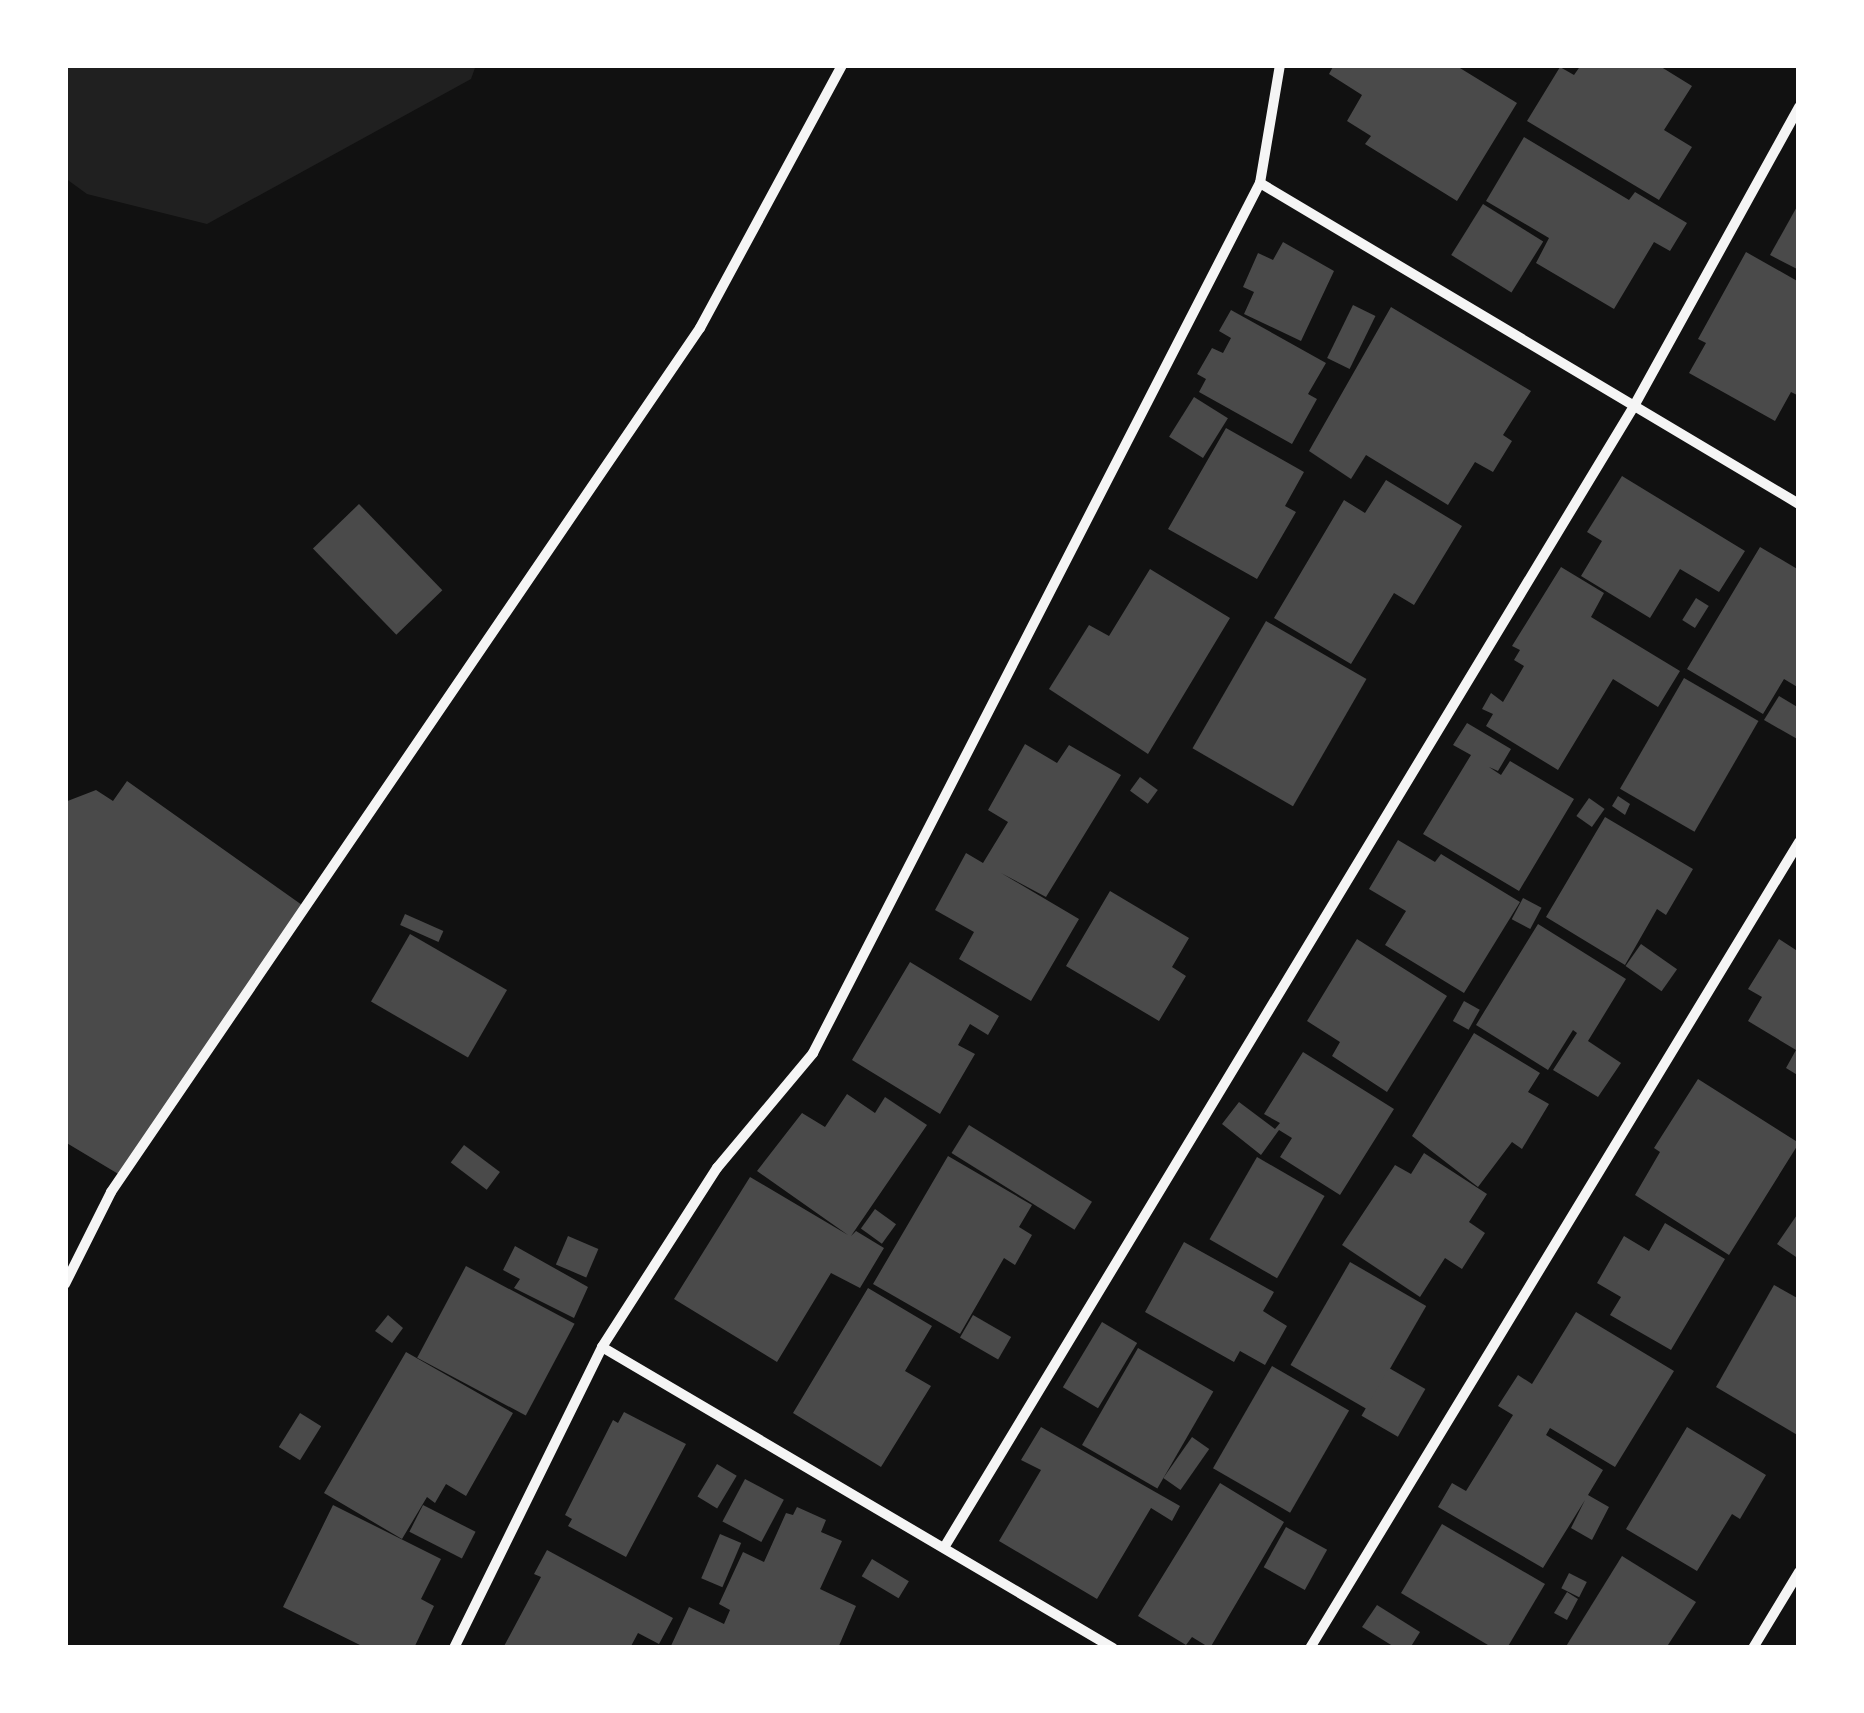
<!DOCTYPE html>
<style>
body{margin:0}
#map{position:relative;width:1864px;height:1713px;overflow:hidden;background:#111;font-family:"Varela Round",sans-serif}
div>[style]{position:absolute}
.green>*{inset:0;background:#202020}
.building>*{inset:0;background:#4a4a4a;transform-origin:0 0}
.minor>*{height:10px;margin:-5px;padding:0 5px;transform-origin:5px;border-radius:5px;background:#f5f5f5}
span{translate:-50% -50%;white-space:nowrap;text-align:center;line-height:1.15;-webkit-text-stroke:10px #fff;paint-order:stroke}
.frame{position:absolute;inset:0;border:68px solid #fff;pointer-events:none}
</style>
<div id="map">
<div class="green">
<div style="clip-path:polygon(65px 65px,476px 65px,471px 79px,207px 224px,87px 194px,65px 178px)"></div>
</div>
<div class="building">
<div style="clip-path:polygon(1334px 65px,1455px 65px,1517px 103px,1457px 201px,1365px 144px,1371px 136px,1347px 121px,1362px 95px,1329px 74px)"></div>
<div style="clip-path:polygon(1581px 65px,1658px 65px,1692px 86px,1664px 130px,1692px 147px,1659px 200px,1527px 121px,1560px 67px,1574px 75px)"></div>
<div style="clip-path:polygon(1524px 137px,1629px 200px,1635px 192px,1687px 223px,1670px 251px,1654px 242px,1614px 309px,1536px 263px,1549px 238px,1486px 201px)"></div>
<div style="clip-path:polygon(1799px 203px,1799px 270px,1770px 255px)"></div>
<div style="left:1483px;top:204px;width:71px;height:60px;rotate:32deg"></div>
<div style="clip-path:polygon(1283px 242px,1334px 271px,1301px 341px,1244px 314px,1254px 292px,1243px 287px,1258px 253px,1273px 260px)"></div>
<div style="clip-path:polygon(1746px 252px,1799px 282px,1799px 396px,1791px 392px,1775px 421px,1689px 373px,1706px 343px,1698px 339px)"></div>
<div style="left:1353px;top:305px;width:25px;height:59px;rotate:26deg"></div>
<div style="clip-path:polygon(1391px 307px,1531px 391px,1503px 435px,1512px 441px,1493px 472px,1475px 462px,1448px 505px,1366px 455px,1351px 479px,1309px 451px)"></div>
<div style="clip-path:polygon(1231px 310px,1326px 363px,1308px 394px,1317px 399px,1292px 444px,1199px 392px,1206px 379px,1197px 374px,1212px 348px,1223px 353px,1231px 338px,1219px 331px)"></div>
<div style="left:1194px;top:397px;width:40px;height:47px;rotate:32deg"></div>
<div style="clip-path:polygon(1226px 428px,1304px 472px,1285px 506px,1296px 512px,1257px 579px,1168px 529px)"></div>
<div style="clip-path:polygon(1622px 476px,1745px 551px,1719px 592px,1680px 569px,1650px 618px,1581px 576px,1602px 541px,1587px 532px)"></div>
<div style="clip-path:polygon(1386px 480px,1462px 526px,1414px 605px,1394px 593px,1351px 664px,1274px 618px,1344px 500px,1365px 513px)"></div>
<div style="left:359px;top:504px;width:120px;height:64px;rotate:46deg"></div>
<div style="clip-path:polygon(1760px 547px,1799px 570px,1799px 688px,1784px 679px,1763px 714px,1687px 669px)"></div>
<div style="clip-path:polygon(1561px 567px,1604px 593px,1591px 617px,1680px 671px,1658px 707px,1613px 679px,1558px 770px,1486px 726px,1493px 714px,1482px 709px,1491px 693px,1503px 702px,1524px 666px,1514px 660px,1520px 650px,1512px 646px)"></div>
<div style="clip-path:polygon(1150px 569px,1230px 618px,1148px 754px,1049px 689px,1089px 625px,1109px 636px)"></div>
<div style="left:1696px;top:598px;width:15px;height:26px;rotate:32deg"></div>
<div style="left:1266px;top:621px;width:116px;height:147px;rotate:30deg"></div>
<div style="left:1684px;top:678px;width:86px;height:128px;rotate:30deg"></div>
<div style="clip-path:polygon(1779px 696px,1799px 708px,1799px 740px,1764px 720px)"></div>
<div style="clip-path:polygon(1467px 723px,1511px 749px,1498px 771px,1489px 767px,1501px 775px,1510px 761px,1574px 799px,1519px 891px,1423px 834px,1471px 755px,1453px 745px)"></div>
<div style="clip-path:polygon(1025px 744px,1057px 763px,1069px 745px,1121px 775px,1046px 897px,1001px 873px,1079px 919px,1031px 1001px,959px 959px,974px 932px,935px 910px,966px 853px,983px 863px,1008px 822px,988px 810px)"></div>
<div style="left:1140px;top:777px;width:22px;height:17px;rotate:36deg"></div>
<div style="clip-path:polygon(127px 781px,302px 905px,120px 1175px,65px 1142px,65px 802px,96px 790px,113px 801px)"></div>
<div style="clip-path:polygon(1618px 796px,1630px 804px,1625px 815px,1612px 806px)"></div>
<div style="left:1589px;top:798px;width:19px;height:22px;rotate:35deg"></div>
<div style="clip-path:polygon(1605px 817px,1693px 869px,1666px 915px,1657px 909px,1625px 965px,1546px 917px)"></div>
<div style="clip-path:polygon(1398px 840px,1435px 862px,1441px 854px,1520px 902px,1464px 993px,1385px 945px,1406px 911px,1369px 889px)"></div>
<div style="clip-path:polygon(1110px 891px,1189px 938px,1172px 967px,1186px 976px,1159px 1021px,1066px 966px)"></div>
<div style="left:1523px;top:898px;width:21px;height:24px;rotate:28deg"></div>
<div style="left:405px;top:914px;width:42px;height:12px;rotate:24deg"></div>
<div style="clip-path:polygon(1538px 924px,1626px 979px,1588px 1041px,1621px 1063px,1598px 1097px,1553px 1070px,1577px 1033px,1573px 1030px,1548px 1070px,1476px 1025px)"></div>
<div style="left:410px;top:934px;width:112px;height:78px;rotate:30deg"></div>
<div style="clip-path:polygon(1357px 939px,1447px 996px,1387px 1092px,1332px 1056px,1340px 1042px,1307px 1021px)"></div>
<div style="clip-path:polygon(1779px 939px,1799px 952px,1799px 1076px,1786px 1068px,1796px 1050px,1748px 1021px,1762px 997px,1748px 989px)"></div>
<div style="left:1641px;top:944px;width:44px;height:27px;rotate:35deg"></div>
<div style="clip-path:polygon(910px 962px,999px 1016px,988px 1035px,970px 1024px,958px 1045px,975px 1054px,940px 1114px,852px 1060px)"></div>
<div style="left:1464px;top:1001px;width:18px;height:23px;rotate:29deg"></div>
<div style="clip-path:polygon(1474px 1033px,1540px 1073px,1528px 1092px,1549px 1104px,1522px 1149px,1512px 1142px,1478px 1187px,1412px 1136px)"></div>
<div style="clip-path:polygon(1303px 1052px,1394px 1109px,1340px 1195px,1280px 1157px,1292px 1138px,1279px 1130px,1261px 1155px,1222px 1124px,1239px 1102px,1275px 1129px,1280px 1123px,1264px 1114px)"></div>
<div style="clip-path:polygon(1698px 1079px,1799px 1143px,1729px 1255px,1635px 1195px,1660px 1152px,1654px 1148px)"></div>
<div style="clip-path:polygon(847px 1094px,875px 1113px,885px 1097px,927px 1125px,851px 1236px,856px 1231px,884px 1248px,860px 1288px,831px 1273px,777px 1362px,674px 1299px,750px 1177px,848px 1235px,757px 1171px,802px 1113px,825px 1127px)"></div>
<div style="left:969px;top:1125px;width:145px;height:33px;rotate:32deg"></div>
<div style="left:464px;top:1145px;width:45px;height:22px;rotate:37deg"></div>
<div style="clip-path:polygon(1424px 1153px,1487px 1194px,1469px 1222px,1485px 1233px,1462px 1269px,1445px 1258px,1420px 1297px,1342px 1245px,1395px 1165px,1411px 1174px)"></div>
<div style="clip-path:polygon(948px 1156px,1032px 1205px,1019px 1227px,1032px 1235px,1015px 1265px,1004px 1258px,960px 1334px,873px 1284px)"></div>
<div style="left:1257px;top:1157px;width:78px;height:95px;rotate:30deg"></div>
<div style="left:875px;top:1209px;width:26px;height:24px;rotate:36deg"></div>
<div style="clip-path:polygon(1799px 1212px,1799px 1259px,1777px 1244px)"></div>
<div style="clip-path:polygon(1665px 1223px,1725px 1259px,1671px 1350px,1610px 1315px,1621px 1297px,1597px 1283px,1624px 1236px,1649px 1251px)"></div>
<div style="left:568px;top:1236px;width:33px;height:31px;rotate:23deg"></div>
<div style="clip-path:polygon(1184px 1242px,1274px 1292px,1263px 1311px,1287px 1326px,1265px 1365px,1240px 1351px,1234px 1362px,1145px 1312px)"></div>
<div style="clip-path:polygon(515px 1246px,588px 1287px,574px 1318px,514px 1288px,520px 1279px,503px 1270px)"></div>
<div style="left:1350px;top:1262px;width:88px;height:119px;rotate:30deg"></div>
<div style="left:466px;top:1266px;width:123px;height:104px;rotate:28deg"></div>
<div style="clip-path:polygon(1774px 1285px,1799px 1299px,1799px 1436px,1716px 1387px)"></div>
<div style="clip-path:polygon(868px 1288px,932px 1326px,905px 1371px,931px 1386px,881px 1467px,793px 1413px)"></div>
<div style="clip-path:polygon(1576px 1312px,1674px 1371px,1615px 1467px,1550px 1428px,1546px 1435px,1603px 1470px,1588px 1495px,1609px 1507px,1592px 1540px,1571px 1528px,1585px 1500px,1543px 1568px,1438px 1507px,1452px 1483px,1466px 1491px,1513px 1415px,1498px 1406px,1518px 1375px,1532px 1384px)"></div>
<div style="clip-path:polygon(388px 1315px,403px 1328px,392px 1343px,375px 1331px)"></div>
<div style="left:973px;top:1315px;width:44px;height:26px;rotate:30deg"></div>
<div style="left:1102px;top:1322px;width:41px;height:76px;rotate:31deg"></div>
<div style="left:1138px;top:1348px;width:87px;height:112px;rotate:30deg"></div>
<div style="clip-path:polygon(406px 1352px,513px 1413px,466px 1496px,446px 1484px,435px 1503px,427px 1497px,402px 1539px,324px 1493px)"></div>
<div style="left:1272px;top:1366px;width:89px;height:118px;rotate:30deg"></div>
<div style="left:1389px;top:1368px;width:42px;height:55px;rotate:30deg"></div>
<div style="clip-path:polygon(624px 1412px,686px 1444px,626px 1557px,568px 1526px,572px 1519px,565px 1515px,613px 1420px,618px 1423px)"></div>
<div style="left:300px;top:1413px;width:25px;height:40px;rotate:32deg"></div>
<div style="clip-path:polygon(1041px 1427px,1180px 1506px,1172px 1521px,1151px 1508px,1097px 1599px,999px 1541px,1041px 1470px,1021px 1460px)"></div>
<div style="clip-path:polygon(1687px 1427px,1766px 1475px,1740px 1519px,1732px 1514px,1697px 1571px,1626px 1529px)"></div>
<div style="left:1192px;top:1437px;width:21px;height:50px;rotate:35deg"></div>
<div style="left:717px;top:1464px;width:23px;height:38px;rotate:31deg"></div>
<div style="left:745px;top:1479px;width:44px;height:48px;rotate:28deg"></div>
<div style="clip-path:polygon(1220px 1483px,1284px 1522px,1210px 1648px,1192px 1637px,1186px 1645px,1138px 1616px)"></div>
<div style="clip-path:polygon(333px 1505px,441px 1559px,421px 1599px,434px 1606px,414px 1648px,366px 1648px,283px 1607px)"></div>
<div style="left:423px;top:1505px;width:59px;height:30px;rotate:27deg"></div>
<div style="clip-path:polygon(797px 1507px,826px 1520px,821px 1532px,842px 1541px,820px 1589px,856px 1606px,838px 1648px,670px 1648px,689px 1607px,724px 1624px,730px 1610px,719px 1604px,743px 1552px,764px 1562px,786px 1513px,793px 1515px)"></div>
<div style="clip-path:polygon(1442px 1524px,1545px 1584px,1507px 1648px,1493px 1648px,1401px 1593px)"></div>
<div style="left:1286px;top:1527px;width:47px;height:46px;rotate:29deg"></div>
<div style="left:720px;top:1534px;width:23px;height:48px;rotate:23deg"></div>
<div style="clip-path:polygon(547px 1550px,673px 1618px,659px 1644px,638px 1633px,630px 1648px,503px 1648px,541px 1577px,534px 1574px)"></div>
<div style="clip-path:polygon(1622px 1556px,1696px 1602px,1666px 1648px,1565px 1648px)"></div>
<div style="left:872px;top:1559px;width:43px;height:20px;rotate:31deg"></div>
<div style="left:1569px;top:1573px;width:20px;height:17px;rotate:27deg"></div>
<div style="clip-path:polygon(1567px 1592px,1578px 1599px,1567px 1620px,1554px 1613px)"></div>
<div style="clip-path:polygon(1377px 1605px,1420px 1632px,1410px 1648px,1396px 1648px,1362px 1627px)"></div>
</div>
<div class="minor">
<div style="left:1260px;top:183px;width:627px;rotate:30.78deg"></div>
<div style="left:65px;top:1284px;width:103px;rotate:-63.4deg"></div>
<div style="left:111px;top:1192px;width:1046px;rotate:-55.72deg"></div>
<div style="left:700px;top:328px;width:299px;rotate:-61.6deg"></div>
<div style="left:602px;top:1347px;width:593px;rotate:30.5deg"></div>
<div style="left:945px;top:1546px;width:1332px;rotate:-58.85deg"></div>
<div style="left:1634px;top:406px;width:342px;rotate:-61.1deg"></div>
<div style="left:454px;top:1648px;width:335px;rotate:-63.8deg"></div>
<div style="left:602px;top:1347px;width:213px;rotate:-57.3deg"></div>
<div style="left:717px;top:1168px;width:150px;rotate:-50.1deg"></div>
<div style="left:813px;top:1053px;width:978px;rotate:-62.81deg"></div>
<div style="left:1260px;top:183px;width:120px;rotate:-80.4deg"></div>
<div style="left:1310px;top:1648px;width:943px;rotate:-58.75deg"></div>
<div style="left:1753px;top:1648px;width:89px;rotate:-58.8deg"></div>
</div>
<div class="frame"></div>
</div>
